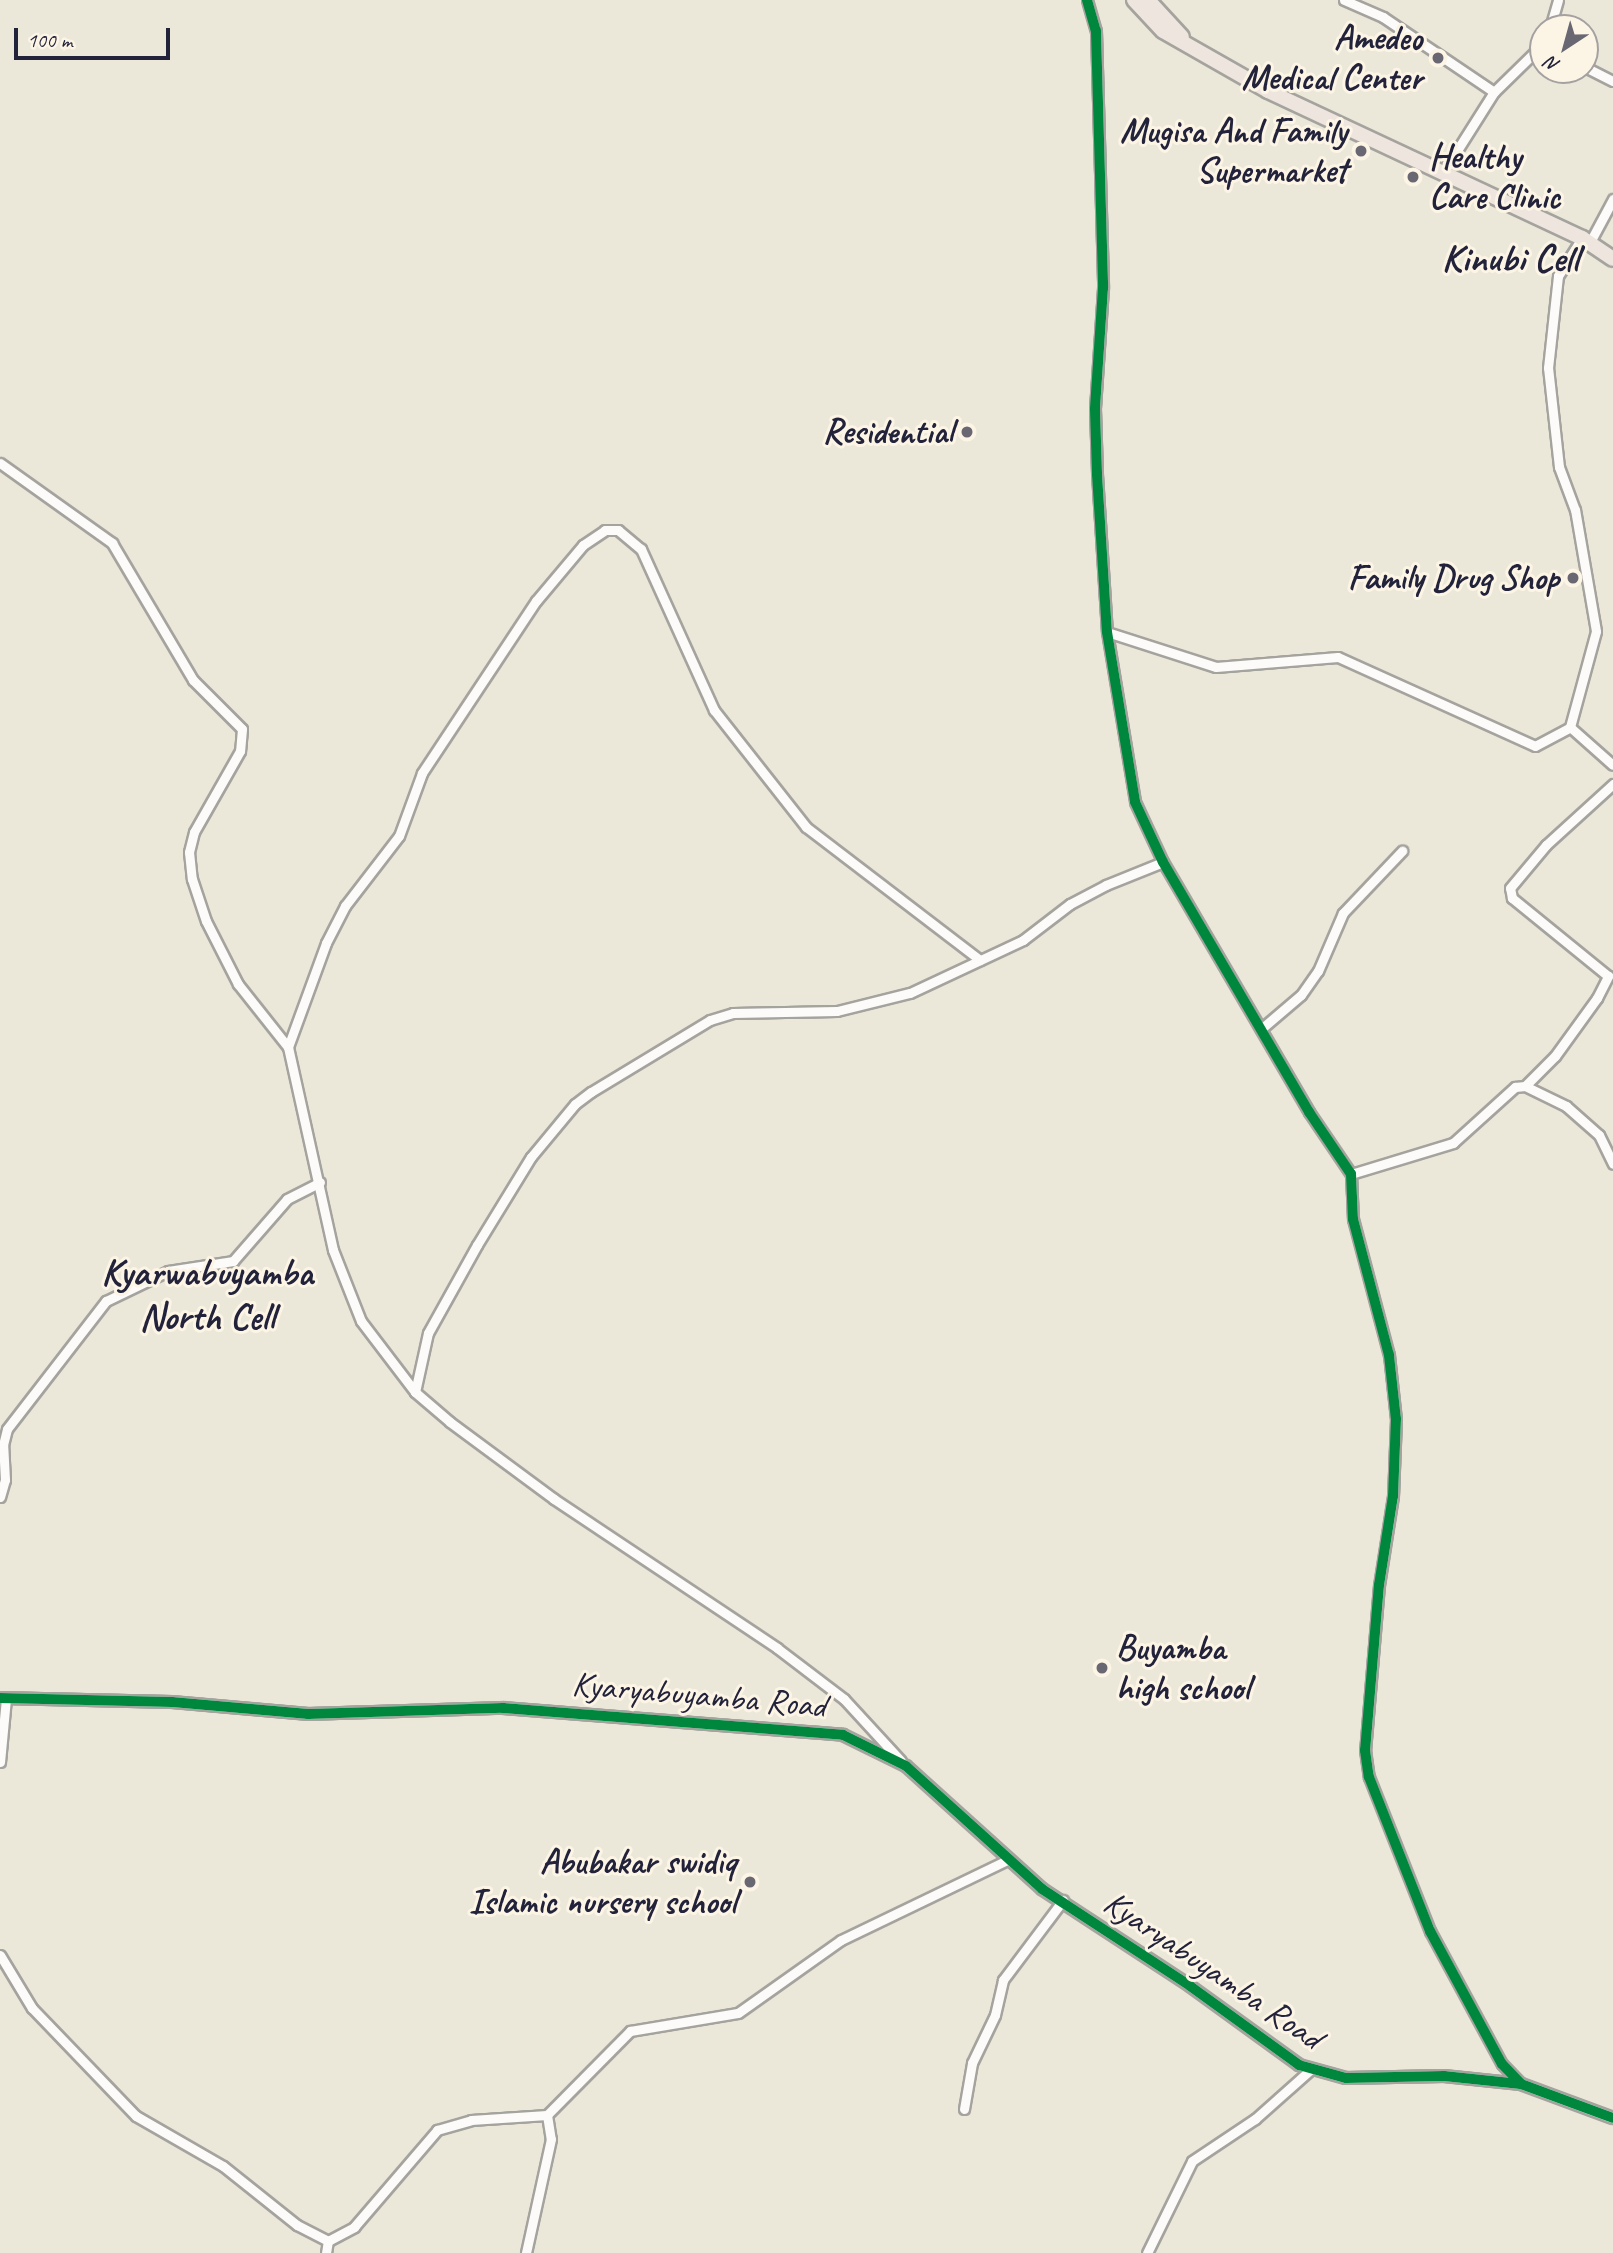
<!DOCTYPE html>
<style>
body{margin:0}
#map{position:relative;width:1613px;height:2253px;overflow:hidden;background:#ebe7d9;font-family:Caveat,sans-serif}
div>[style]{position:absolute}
.roads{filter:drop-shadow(2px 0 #a5a39e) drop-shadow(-2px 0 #a5a39e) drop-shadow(0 2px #a5a39e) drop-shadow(0 -2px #a5a39e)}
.minor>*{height:9px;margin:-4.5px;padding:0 4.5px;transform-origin:4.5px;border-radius:4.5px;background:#fcfbf9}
.tertiary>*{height:10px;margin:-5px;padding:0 5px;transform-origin:5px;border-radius:5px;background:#fcfbf9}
.primary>*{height:14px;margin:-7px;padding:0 7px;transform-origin:7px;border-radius:7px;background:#eee6de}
.cycleway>*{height:10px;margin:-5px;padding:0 5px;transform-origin:5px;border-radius:5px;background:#00873e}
.dots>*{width:19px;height:19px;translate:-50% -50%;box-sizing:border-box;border:4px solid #fcf5e5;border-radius:50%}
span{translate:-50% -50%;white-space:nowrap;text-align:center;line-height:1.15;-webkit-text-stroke:6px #fcf5e5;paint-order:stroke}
.poi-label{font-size:35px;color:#22223b;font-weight:700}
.right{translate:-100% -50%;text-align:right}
.left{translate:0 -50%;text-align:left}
.street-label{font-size:35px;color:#22223b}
.quarter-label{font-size:38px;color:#22223b;font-weight:700}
.north{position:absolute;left:1529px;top:14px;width:70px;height:70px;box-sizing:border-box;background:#fcf5e5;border:2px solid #a5a1a1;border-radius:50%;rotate:216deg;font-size:19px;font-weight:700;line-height:28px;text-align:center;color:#22223b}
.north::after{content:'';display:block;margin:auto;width:24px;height:32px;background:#686772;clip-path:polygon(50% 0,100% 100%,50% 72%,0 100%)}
.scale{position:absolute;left:14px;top:28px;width:156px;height:32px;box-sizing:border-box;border:4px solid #22223b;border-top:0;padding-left:9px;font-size:21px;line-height:24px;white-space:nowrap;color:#22223b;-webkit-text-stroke:5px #fcf5e5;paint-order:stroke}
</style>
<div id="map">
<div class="roads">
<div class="minor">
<div style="left:1087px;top:0;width:32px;rotate:74deg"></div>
<div style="left:1096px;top:31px;width:257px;rotate:88.4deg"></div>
<div style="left:1103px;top:288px;width:121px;rotate:93.8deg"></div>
<div style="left:1095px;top:409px;width:65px;rotate:88.2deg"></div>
<div style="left:1097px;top:474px;width:158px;rotate:86.4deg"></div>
<div style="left:1107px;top:632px;width:172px;rotate:80.6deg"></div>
<div style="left:1135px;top:802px;width:66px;rotate:65deg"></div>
<div style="left:1163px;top:862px;width:290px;rotate:59.7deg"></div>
<div style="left:1309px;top:1112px;width:75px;rotate:55.9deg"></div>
<div style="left:1351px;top:1174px;width:45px;rotate:87.5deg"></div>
<div style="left:1353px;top:1219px;width:141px;rotate:75.2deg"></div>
<div style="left:1389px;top:1355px;width:64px;rotate:83.8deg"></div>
<div style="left:1396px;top:1419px;width:77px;rotate:92.2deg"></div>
<div style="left:1393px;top:1496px;width:90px;rotate:98.9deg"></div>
<div style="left:1379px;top:1585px;width:166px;rotate:94.8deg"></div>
<div style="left:1365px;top:1750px;width:27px;rotate:82deg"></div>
<div style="left:1369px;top:1777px;width:166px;rotate:68.4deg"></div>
<div style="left:1430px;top:1931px;width:151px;rotate:61.6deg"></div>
<div style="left:1502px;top:2064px;width:28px;rotate:46deg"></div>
<div style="left:1344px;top:0;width:43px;rotate:23.6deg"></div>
<div style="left:1383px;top:17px;width:134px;rotate:34deg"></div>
<div style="left:1550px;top:28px;width:29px;rotate:-74deg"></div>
<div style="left:1585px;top:67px;width:31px;rotate:27deg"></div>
<div style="left:1444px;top:171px;width:93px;rotate:-57.7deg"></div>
<div style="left:1494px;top:92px;width:69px;rotate:-44.4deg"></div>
<div style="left:1589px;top:244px;width:51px;rotate:-61.9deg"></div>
<div style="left:0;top:463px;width:138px;rotate:35.5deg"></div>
<div style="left:112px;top:543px;width:159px;rotate:59.4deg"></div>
<div style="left:193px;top:680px;width:69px;rotate:45deg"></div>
<div style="left:242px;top:729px;width:22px;rotate:95deg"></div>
<div style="left:240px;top:751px;width:93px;rotate:119.6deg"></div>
<div style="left:194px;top:832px;width:21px;rotate:104deg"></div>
<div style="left:189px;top:852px;width:27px;rotate:84deg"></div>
<div style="left:192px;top:879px;width:44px;rotate:71.6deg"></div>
<div style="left:206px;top:921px;width:71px;rotate:63.1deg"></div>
<div style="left:238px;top:984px;width:80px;rotate:51.6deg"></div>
<div style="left:288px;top:1047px;width:208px;rotate:77.5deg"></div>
<div style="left:333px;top:1250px;width:76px;rotate:68.5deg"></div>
<div style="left:361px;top:1321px;width:89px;rotate:52.7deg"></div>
<div style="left:415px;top:1392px;width:46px;rotate:40.6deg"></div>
<div style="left:450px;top:1422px;width:129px;rotate:36.5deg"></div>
<div style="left:554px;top:1499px;width:268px;rotate:33.7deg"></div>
<div style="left:777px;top:1648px;width:84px;rotate:37.3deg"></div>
<div style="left:844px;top:1699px;width:84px;rotate:47.4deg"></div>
<div style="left:1107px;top:632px;width:114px;rotate:17.8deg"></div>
<div style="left:1216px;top:667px;width:122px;rotate:-4.7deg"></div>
<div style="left:1338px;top:657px;width:216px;rotate:24.3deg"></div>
<div style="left:1535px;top:746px;width:40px;rotate:-28deg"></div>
<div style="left:1570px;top:727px;width:99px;rotate:-74.8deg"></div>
<div style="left:1596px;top:631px;width:123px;rotate:-99.8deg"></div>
<div style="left:1575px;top:510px;width:46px;rotate:-110.4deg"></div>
<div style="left:1559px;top:467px;width:100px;rotate:-96.3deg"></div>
<div style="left:1548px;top:368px;width:93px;rotate:-83.8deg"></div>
<div style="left:1558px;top:276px;width:45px;rotate:-57.7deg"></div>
<div style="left:1570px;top:727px;width:57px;rotate:41.5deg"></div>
<div style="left:1261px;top:1029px;width:52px;rotate:-40.4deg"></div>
<div style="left:1301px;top:995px;width:29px;rotate:-55deg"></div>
<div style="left:1318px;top:971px;width:63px;rotate:-66.7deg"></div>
<div style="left:1343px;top:913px;width:86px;rotate:-46.4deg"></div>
<div style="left:288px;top:1047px;width:111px;rotate:-69.9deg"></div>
<div style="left:326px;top:943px;width:42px;rotate:-62.8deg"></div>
<div style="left:345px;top:906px;width:88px;rotate:-52.4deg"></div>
<div style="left:399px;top:836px;width:67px;rotate:-69.9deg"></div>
<div style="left:422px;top:773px;width:206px;rotate:-56.5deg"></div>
<div style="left:536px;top:601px;width:73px;rotate:-50deg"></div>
<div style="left:583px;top:545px;width:27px;rotate:-34deg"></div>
<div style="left:605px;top:530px;width:13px"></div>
<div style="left:618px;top:530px;width:30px;rotate:40deg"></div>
<div style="left:641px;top:549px;width:177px;rotate:65.6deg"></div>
<div style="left:714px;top:710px;width:149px;rotate:51.8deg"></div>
<div style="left:806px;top:827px;width:219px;rotate:37.4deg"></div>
<div style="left:1525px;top:1086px;width:42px;rotate:-45deg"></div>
<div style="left:1555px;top:1056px;width:72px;rotate:-54.1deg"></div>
<div style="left:1597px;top:998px;width:25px;rotate:-63deg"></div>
<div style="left:1608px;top:976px;width:124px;rotate:-140.9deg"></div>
<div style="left:1512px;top:898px;width:10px;rotate:-101deg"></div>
<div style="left:1510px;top:888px;width:56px;rotate:-50.1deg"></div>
<div style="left:1546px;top:845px;width:91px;rotate:-42.3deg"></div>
<div style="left:1351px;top:1174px;width:107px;rotate:-16.9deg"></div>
<div style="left:1453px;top:1143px;width:84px;rotate:-42.1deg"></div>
<div style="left:1515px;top:1087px;width:10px;rotate:-6deg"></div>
<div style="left:1525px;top:1086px;width:46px;rotate:26deg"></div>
<div style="left:1566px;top:1106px;width:44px;rotate:41.3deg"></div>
<div style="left:1599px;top:1135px;width:32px;rotate:64deg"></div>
<div style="left:415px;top:1392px;width:60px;rotate:-77.6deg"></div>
<div style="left:428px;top:1333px;width:101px;rotate:-60.9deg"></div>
<div style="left:477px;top:1245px;width:103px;rotate:-58.5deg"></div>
<div style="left:531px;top:1157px;width:69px;rotate:-50.3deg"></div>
<div style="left:575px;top:1104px;width:20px;rotate:-37deg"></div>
<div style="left:591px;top:1092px;width:139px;rotate:-31.2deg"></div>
<div style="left:710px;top:1020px;width:24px;rotate:-17deg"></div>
<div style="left:733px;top:1013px;width:104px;rotate:-1.1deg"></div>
<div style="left:837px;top:1011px;width:75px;rotate:-13.9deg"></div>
<div style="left:910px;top:993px;width:125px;rotate:-25.1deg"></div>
<div style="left:1023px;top:940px;width:59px;rotate:-37.5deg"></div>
<div style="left:1070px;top:904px;width:41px;rotate:-27.8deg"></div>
<div style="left:1106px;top:885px;width:61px;rotate:-22deg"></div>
<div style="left:0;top:1497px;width:18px;rotate:-74deg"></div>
<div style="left:5px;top:1480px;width:35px;rotate:-93deg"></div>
<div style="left:3px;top:1445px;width:16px;rotate:-76deg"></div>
<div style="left:7px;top:1429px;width:162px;rotate:-52.3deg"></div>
<div style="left:106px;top:1301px;width:69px;rotate:-25.8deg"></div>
<div style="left:168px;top:1271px;width:66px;rotate:-8.7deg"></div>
<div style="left:233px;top:1261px;width:82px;rotate:-48.9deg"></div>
<div style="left:287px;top:1199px;width:37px;rotate:-27deg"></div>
<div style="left:0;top:1762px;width:63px;rotate:-84.6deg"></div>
<div style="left:0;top:1955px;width:62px;rotate:58.9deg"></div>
<div style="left:32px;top:2008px;width:150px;rotate:46.1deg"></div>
<div style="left:136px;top:2116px;width:100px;rotate:29.9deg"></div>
<div style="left:223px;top:2166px;width:95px;rotate:38.6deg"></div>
<div style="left:297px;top:2225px;width:35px;rotate:27deg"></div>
<div style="left:328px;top:2241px;width:30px;rotate:-28deg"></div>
<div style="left:354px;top:2227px;width:128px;rotate:-49.4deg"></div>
<div style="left:437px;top:2130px;width:35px;rotate:-16deg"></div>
<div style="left:471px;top:2120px;width:76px;rotate:-3.8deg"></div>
<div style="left:547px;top:2115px;width:24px;rotate:81deg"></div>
<div style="left:551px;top:2139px;width:117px;rotate:102.4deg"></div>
<div style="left:964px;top:2109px;width:47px;rotate:-80.1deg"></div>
<div style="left:972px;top:2063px;width:53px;rotate:-64.4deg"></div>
<div style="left:995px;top:2015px;width:36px;rotate:-77deg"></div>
<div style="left:1003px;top:1980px;width:100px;rotate:-53.1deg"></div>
<div style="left:547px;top:2115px;width:118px;rotate:-45.3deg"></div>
<div style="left:630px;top:2031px;width:109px;rotate:-9.5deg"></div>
<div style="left:738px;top:2013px;width:126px;rotate:-35.3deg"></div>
<div style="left:841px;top:1940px;width:184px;rotate:-25.7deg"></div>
<div style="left:326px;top:2253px;width:12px;rotate:-81deg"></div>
<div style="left:1147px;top:2253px;width:102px;rotate:-63.9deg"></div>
<div style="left:1192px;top:2161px;width:76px;rotate:-33.7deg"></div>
<div style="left:1255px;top:2119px;width:74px;rotate:-41.7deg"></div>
</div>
<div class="tertiary">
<div style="left:0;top:1698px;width:172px;rotate:1.3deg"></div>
<div style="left:172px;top:1702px;width:137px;rotate:5deg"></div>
<div style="left:308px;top:1714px;width:195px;rotate:-1.8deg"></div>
<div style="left:503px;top:1708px;width:341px;rotate:4.5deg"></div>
<div style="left:843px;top:1735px;width:70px;rotate:26.2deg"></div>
<div style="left:906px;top:1766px;width:183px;rotate:42.1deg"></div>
<div style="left:1042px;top:1889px;width:177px;rotate:33.2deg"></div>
<div style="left:1190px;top:1986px;width:135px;rotate:35.9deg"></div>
<div style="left:1299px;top:2065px;width:49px;rotate:15.5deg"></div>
<div style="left:1346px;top:2078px;width:98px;rotate:-1.2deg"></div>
<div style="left:1444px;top:2076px;width:77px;rotate:5.9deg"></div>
<div style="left:1521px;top:2084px;width:98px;rotate:20.3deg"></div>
</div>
<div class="primary">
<div style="left:1134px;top:0;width:42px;rotate:46.9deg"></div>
<div style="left:1163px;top:31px;width:121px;rotate:29.7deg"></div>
<div style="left:1268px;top:91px;width:347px;rotate:25.1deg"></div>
<div style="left:1582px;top:238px;width:37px;rotate:34deg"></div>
<div style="left:1148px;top:0;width:50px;rotate:47.4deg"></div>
</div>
</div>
<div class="cycleway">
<div style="left:1087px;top:0;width:32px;rotate:74deg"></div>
<div style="left:1096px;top:31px;width:257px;rotate:88.4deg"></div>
<div style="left:1103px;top:288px;width:121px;rotate:93.8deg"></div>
<div style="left:1095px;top:409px;width:65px;rotate:88.2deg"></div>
<div style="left:1097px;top:474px;width:158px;rotate:86.4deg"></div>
<div style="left:1107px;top:632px;width:172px;rotate:80.6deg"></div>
<div style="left:1135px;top:802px;width:66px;rotate:65deg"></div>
<div style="left:1163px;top:862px;width:290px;rotate:59.7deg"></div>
<div style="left:1309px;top:1112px;width:75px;rotate:55.9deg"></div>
<div style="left:1351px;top:1174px;width:45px;rotate:87.5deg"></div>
<div style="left:1353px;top:1219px;width:141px;rotate:75.2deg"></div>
<div style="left:1389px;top:1355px;width:64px;rotate:83.8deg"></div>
<div style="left:1396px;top:1419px;width:77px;rotate:92.2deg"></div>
<div style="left:1393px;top:1496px;width:90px;rotate:98.9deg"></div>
<div style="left:1379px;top:1585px;width:166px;rotate:94.8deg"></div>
<div style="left:1365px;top:1750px;width:27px;rotate:82deg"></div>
<div style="left:1369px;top:1777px;width:166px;rotate:68.4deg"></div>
<div style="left:1430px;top:1931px;width:151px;rotate:61.6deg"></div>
<div style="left:1502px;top:2064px;width:28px;rotate:46deg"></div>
<div style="left:0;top:1698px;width:172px;rotate:1.3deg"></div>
<div style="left:172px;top:1702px;width:137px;rotate:5deg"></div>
<div style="left:308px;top:1714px;width:195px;rotate:-1.8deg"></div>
<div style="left:503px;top:1708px;width:341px;rotate:4.5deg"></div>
<div style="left:843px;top:1735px;width:70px;rotate:26.2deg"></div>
<div style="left:906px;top:1766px;width:183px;rotate:42.1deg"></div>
<div style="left:1042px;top:1889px;width:177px;rotate:33.2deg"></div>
<div style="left:1190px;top:1986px;width:135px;rotate:35.9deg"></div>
<div style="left:1299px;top:2065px;width:49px;rotate:15.5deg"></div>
<div style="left:1346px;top:2078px;width:98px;rotate:-1.2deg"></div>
<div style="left:1444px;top:2076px;width:77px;rotate:5.9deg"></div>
<div style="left:1521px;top:2084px;width:98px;rotate:20.3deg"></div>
</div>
<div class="dots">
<div style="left:1438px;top:58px;background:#686772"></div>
<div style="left:1361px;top:151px;background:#686772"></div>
<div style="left:1413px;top:177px;background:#686772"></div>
<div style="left:967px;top:432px;background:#686772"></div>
<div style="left:1573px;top:578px;background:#686772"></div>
<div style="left:1102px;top:1668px;background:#686772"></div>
<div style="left:750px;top:1882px;background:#686772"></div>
</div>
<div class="poi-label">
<span class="right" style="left:1422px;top:58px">Amedeo<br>Medical Center</span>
<span class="right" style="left:1347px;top:151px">Mugisa And Family<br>Supermarket</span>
<span class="left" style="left:1429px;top:177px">Healthy<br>Care Clinic</span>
<span class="right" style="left:953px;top:432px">Residential</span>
<span class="right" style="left:1559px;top:578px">Family Drug Shop</span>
<span class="left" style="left:1116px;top:1668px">Buyamba<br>high school</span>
<span class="right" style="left:736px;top:1882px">Abubakar swidiq<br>Islamic nursery school</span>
</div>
<div class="street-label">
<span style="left:699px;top:1695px;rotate:5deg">Kyaryabuyamba Road</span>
<span style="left:1213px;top:1970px;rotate:34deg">Kyaryabuyamba Road</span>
</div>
<div class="quarter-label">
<span style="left:1510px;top:259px">Kinubi Cell</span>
<span style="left:207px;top:1295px">Kyarwabuyamba<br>North Cell</span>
</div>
<div class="north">N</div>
<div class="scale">100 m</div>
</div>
